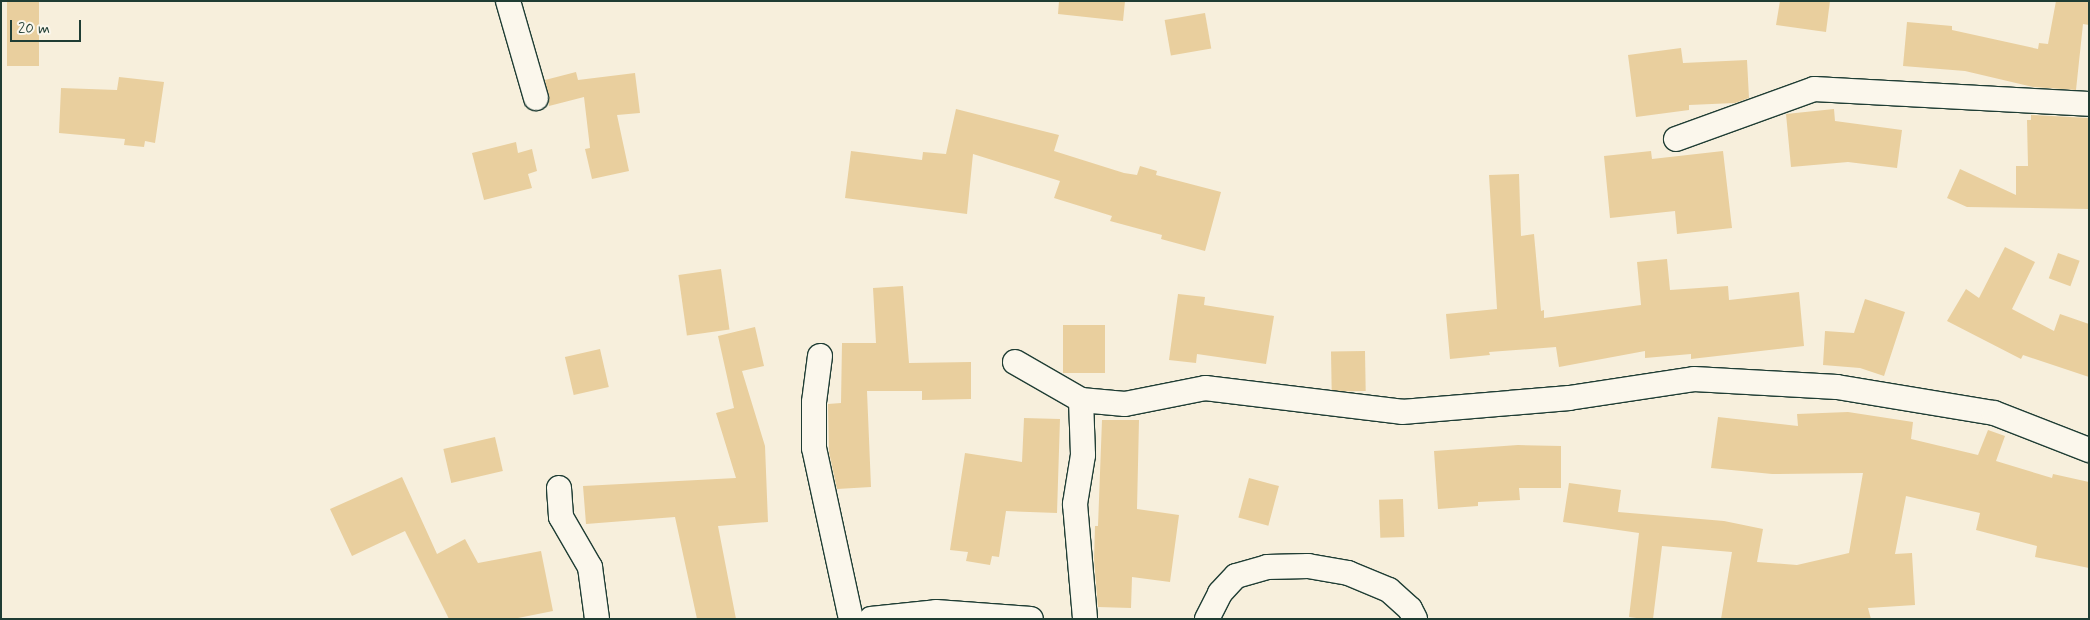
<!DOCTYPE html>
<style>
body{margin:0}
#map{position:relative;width:2090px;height:620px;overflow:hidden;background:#f7efdc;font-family:Mynerve,sans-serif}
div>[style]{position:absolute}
.building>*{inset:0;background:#e9cf9e;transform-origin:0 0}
.roads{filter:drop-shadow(1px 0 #1f3d34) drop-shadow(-1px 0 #1f3d34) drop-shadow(0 1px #1f3d34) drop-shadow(0 -1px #1f3d34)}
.minor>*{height:24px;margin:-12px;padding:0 12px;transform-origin:12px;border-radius:12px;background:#fbf7ec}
span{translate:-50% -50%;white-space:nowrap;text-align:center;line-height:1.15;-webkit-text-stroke:4px #fbf7ec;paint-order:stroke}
.frame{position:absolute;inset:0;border:2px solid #1f3d34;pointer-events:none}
.scale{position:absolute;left:10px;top:20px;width:71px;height:22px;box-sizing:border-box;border:2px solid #1f3d34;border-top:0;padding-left:6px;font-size:15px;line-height:18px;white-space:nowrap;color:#1f3d34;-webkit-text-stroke:4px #fbf7ec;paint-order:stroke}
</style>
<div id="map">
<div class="building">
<div style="left:7px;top:1px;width:32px;height:65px"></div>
<div style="clip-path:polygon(1059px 1px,1125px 1px,1123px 21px,1058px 14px)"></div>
<div style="clip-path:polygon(1780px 1px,1830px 1px,1826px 32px,1776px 25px)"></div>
<div style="clip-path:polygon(2056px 1px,2089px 1px,2089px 25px,2083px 24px,2076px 90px,2033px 87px,1965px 71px,1903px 66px,1907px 22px,1952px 26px,1952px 30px,2038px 49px,2039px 43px,2048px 44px)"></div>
<div style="left:1205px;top:13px;width:36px;height:41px;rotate:80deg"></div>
<div style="clip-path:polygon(1681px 48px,1683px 63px,1747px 60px,1749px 98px,1735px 103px,1689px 105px,1689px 110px,1636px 117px,1628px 55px)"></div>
<div style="clip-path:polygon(576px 72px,578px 80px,635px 73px,640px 113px,617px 115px,629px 171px,592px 179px,585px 149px,590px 148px,584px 97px,549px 106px,545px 80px)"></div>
<div style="clip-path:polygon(119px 77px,164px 82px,155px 143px,145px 141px,144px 147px,124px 145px,125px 139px,59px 133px,61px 88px,117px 90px)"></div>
<div style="clip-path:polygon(956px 109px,1059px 135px,1054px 151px,1124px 173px,1137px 175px,1140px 166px,1157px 171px,1156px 175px,1221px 192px,1205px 251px,1161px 239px,1162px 235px,1110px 221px,1112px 216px,1054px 198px,1060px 181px,973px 154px,967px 214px,845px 198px,851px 151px,922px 160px,923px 152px,946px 154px)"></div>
<div style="clip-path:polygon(1834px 109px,1835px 121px,1902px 130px,1897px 168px,1848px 162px,1791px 167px,1786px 114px)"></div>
<div style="clip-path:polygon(2031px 115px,2089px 118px,2089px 209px,1967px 207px,1947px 198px,1960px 169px,2016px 195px,2016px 166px,2028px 166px,2027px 120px,2031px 120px)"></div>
<div style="clip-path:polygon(516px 142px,518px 153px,532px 149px,537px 171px,528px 174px,532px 188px,484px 200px,472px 153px)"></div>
<div style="clip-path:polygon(1651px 151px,1652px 159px,1723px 151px,1732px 228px,1677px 234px,1675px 211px,1610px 218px,1604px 156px)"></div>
<div style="clip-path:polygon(1519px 174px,1521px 236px,1534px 234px,1541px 311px,1544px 310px,1544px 318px,1641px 305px,1637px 262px,1667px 259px,1670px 290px,1728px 286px,1729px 300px,1799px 292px,1804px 346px,1691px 359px,1691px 354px,1645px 358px,1645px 351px,1559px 367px,1556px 347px,1489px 352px,1490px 355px,1450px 359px,1446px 314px,1497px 309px,1489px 175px)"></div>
<div style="clip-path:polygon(2005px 247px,2035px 262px,2012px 309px,2054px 331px,2060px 314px,2089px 324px,2089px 377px,2023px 355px,2021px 359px,1947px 321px,1966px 289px,1979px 298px)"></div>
<div style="left:2058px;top:253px;width:23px;height:27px;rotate:20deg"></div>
<div style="left:721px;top:269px;width:61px;height:43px;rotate:82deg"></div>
<div style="clip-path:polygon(903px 286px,909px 363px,971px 362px,971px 399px,922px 400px,922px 391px,867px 391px,871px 487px,837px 489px,829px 452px,828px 404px,841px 403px,842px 343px,876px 343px,873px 288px)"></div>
<div style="clip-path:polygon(1178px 294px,1205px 297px,1204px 305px,1274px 316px,1266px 364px,1197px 354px,1196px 363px,1169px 360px)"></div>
<div style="clip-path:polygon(1865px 299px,1905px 312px,1884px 376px,1860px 368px,1823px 365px,1825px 331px,1854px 333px)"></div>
<div style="left:1063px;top:325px;width:42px;height:48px"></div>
<div style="clip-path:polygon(755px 327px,764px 366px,742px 371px,765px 446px,768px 522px,718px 526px,736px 619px,697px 619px,675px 517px,586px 524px,583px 486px,736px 478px,716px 413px,734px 408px,718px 336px)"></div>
<div style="left:600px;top:349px;width:39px;height:36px;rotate:77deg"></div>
<div style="left:1365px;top:351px;width:40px;height:34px;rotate:89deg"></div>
<div style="clip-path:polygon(1848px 412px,1913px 422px,1911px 439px,1978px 455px,1988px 430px,2005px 436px,1996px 461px,2052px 478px,2053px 474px,2089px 482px,2089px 568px,2035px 557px,2037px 546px,1976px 530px,1980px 513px,1906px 496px,1895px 554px,1912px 553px,1915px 605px,1868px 608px,1871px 619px,1721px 619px,1732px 552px,1662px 546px,1653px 619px,1644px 619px,1629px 617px,1639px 533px,1563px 522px,1569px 483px,1621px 490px,1618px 512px,1724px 521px,1763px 529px,1757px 562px,1797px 565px,1849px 553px,1863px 473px,1772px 474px,1711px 468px,1718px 417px,1798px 426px,1797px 414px)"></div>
<div style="clip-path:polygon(1024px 418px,1060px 419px,1057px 513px,1006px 511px,999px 557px,992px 556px,990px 565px,966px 561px,968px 552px,950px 550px,965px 453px,1022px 462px)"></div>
<div style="clip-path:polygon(1102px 420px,1139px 420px,1137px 509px,1179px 515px,1170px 582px,1132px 577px,1131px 608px,1098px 607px,1094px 559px,1095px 526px,1098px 526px)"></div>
<div style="left:495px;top:437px;width:35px;height:53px;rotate:77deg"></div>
<div style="clip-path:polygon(1518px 445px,1561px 446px,1561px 488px,1519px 488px,1520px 500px,1478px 502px,1478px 506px,1438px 509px,1434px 451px)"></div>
<div style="clip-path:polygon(402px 477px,437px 554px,465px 539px,478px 563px,541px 551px,553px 611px,513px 619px,449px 619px,405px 531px,352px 556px,330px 509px)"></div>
<div style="left:1249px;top:478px;width:31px;height:41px;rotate:15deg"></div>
<div style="left:1403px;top:499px;width:38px;height:24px;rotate:88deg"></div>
</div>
<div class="roads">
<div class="minor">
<div style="left:508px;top:1px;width:101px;rotate:73.9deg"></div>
<div style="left:1676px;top:139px;width:147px;rotate:-19.9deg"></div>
<div style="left:1814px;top:89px;width:275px;rotate:3.1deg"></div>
<div style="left:820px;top:356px;width:46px;rotate:97.4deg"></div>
<div style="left:814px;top:402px;width:46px;rotate:90deg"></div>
<div style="left:814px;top:448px;width:175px;rotate:77.8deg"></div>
<div style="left:1015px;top:362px;width:76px;rotate:29.9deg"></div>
<div style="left:1081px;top:400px;width:44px;rotate:5.2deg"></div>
<div style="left:1125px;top:404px;width:82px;rotate:-11.3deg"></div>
<div style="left:1205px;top:388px;width:198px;rotate:6.9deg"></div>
<div style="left:1402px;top:412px;width:168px;rotate:-4.8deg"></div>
<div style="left:1569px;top:398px;width:126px;rotate:-8.6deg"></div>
<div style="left:1694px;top:379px;width:143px;rotate:3.2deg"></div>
<div style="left:1837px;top:387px;width:159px;rotate:9.4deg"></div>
<div style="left:1994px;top:413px;width:102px;rotate:21.3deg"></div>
<div style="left:1081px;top:400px;width:55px;rotate:87.9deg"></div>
<div style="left:1083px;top:455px;width:50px;rotate:99.3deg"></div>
<div style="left:1075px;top:504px;width:115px;rotate:85deg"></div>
<div style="left:559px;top:488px;width:29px;rotate:86deg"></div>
<div style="left:561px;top:517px;width:58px;rotate:59.9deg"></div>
<div style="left:590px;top:567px;width:52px;rotate:82.3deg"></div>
<div style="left:871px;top:619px;width:65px;rotate:-6.1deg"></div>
<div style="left:936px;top:612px;width:95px;rotate:4.2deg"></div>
<div style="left:1207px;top:619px;width:29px;rotate:-63deg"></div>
<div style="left:1220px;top:593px;width:23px;rotate:-47deg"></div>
<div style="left:1236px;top:576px;width:32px;rotate:-16deg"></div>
<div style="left:1267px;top:567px;width:41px;rotate:-1.4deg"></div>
<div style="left:1308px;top:566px;width:41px;rotate:9.9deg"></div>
<div style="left:1348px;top:573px;width:44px;rotate:22.5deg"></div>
<div style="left:1389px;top:590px;width:28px;rotate:42deg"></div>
<div style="left:1410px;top:609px;width:11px;rotate:63deg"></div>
</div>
</div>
<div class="frame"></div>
<div class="scale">20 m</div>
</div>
